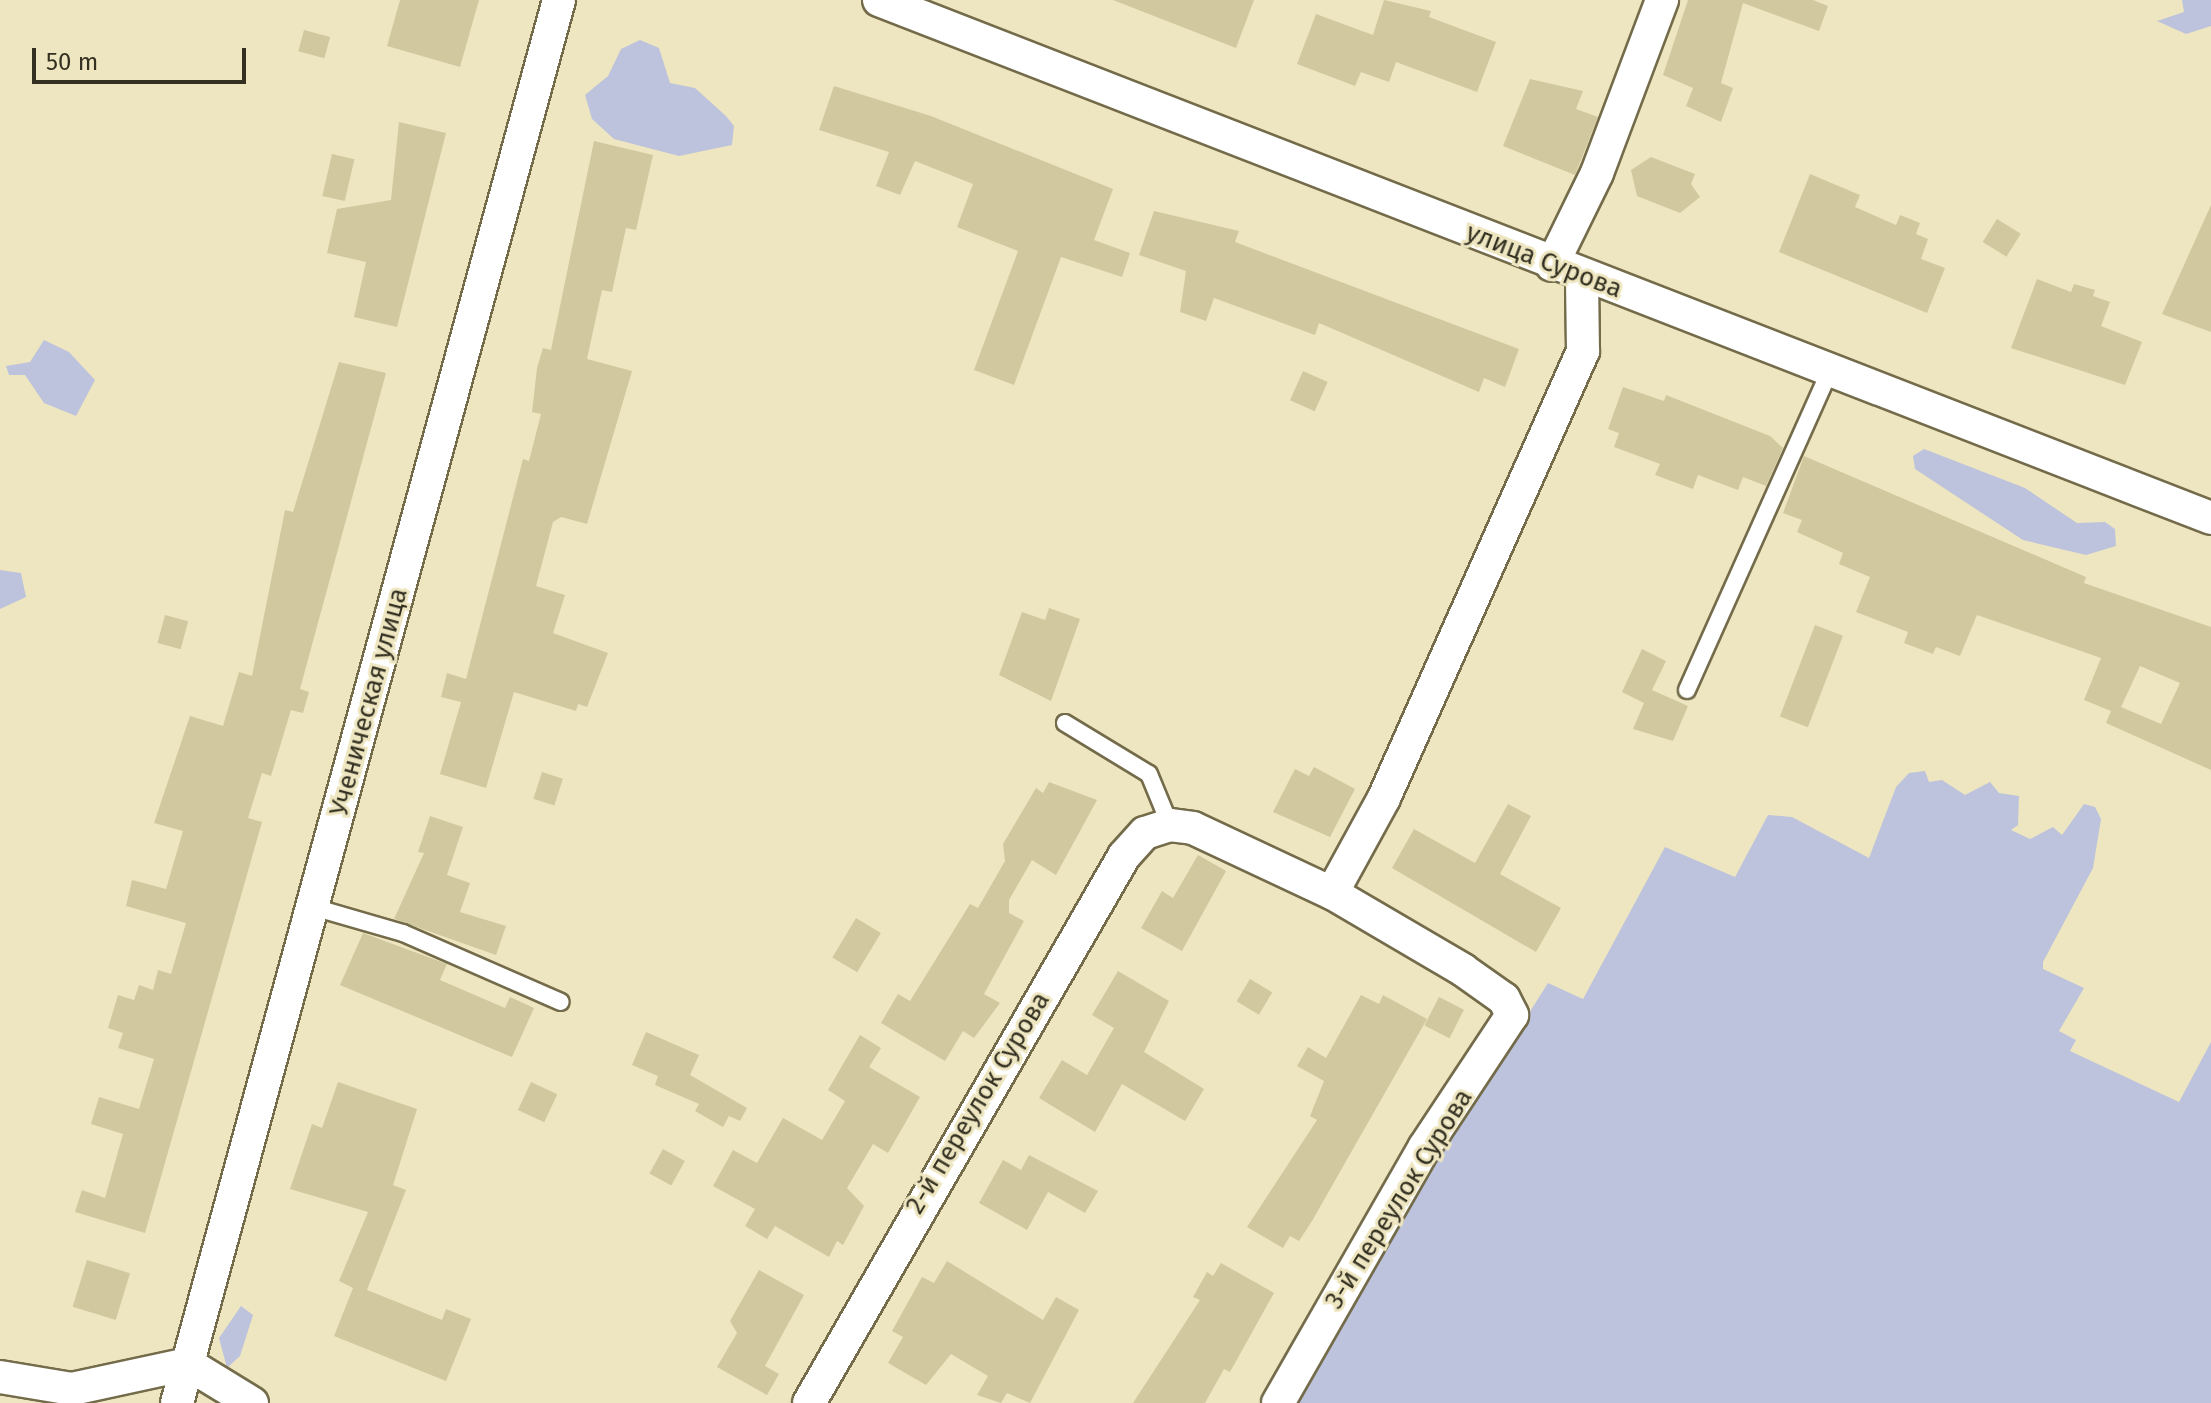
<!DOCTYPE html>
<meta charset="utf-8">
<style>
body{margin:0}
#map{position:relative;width:2211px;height:1403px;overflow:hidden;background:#eee6c0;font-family:"Fira Sans",sans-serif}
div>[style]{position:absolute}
.green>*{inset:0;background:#bdc3dc}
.building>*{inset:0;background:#d1c89f;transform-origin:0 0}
.roads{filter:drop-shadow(2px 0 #736b4a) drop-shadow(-2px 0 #736b4a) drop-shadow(0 2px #736b4a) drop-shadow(0 -2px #736b4a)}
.lane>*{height:16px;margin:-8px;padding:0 8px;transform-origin:8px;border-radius:8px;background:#fff}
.street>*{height:32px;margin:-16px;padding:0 16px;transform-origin:16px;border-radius:16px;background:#fff}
span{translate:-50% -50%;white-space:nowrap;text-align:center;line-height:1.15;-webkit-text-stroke:6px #eee6c0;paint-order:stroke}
.street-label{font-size:26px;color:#333022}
.scale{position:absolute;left:32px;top:48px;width:214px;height:36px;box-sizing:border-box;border:4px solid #333022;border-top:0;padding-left:10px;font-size:24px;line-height:28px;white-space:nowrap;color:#333022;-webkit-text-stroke:6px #eee6c0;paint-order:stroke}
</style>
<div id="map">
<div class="green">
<div style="clip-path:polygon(2182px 0,2211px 0,2211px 26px,2186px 34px,2157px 21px,2184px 12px)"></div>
<div style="clip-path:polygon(640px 40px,659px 48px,670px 83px,695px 88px,726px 116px,734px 126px,732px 145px,679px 156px,614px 139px,592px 119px,585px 95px,608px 76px,621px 49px)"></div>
<div style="clip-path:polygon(44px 340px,69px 352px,95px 380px,76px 416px,44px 403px,25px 375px,9px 375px,6px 366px,30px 362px)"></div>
<div style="clip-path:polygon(1924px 449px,2025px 488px,2077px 523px,2105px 522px,2115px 529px,2116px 546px,2086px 555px,2023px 540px,1915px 469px,1913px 456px)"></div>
<div style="clip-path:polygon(0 570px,21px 573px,26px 597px,0 609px)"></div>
<div style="clip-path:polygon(1925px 771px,1929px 782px,1942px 780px,1965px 795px,1990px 782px,1999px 793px,2019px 796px,2018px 825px,2011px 830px,2030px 839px,2053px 827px,2062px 835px,2084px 804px,2095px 807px,2101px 819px,2093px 868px,2043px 962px,2043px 969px,2084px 988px,2059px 1031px,2076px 1040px,2070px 1051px,2179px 1102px,2211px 1042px,2211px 1403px,1282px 1403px,1548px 983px,1583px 999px,1665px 847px,1735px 877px,1768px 815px,1792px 817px,1869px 858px,1896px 787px,1909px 773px)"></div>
<div style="clip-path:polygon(241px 1306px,253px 1315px,240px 1356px,227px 1368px,219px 1338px)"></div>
</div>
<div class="building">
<div style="clip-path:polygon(400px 0,479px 0,460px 67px,387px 46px)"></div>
<div style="clip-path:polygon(1113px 0,1254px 0,1236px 48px)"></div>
<div style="clip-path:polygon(1384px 0,1431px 11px,1429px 17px,1496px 42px,1477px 92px,1396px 62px,1389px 82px,1361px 72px,1355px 86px,1297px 64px,1316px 14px,1373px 35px)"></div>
<div style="clip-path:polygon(1688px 0,1813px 0,1828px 6px,1819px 31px,1743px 3px,1721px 83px,1733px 88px,1721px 122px,1686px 106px,1693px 88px,1663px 75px)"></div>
<div style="left:304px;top:30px;width:27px;height:22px;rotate:15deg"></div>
<div style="clip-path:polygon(1530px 79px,1583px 91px,1576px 109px,1598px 117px,1575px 175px,1503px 146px)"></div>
<div style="clip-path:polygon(834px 86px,931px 116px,1113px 189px,1094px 240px,1130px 253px,1122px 277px,1061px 257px,1014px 385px,974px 370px,1018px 251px,957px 227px,973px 184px,915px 161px,900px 195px,876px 186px,889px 152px,819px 130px)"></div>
<div style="clip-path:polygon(399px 122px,446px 133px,397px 327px,354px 317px,366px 262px,327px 253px,337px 209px,391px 200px)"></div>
<div style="clip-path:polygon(594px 141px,653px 155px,636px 230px,626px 228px,612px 292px,602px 290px,587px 359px,632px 371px,587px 524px,561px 517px,553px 522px,536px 586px,565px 595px,553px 633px,608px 653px,587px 707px,578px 704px,576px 711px,514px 692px,486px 788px,440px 774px,461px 702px,441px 697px,447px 673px,466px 679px,523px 459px,529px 461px,541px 414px,532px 412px,537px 368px,543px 348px,551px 350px)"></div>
<div style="left:332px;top:154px;width:23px;height:43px;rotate:13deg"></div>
<div style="clip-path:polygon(1651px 157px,1695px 174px,1691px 184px,1700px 197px,1680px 213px,1637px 196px,1631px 170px)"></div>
<div style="clip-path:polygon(1810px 174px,1860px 195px,1855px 207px,1896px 225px,1900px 215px,1920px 223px,1916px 234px,1928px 239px,1921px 259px,1945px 268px,1927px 313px,1779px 252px)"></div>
<div style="clip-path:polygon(2211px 205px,2211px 332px,2162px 314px)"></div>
<div style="clip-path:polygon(1154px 211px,1239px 231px,1235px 242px,1519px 349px,1505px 387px,1484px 378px,1479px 392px,1319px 323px,1315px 335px,1214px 298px,1206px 321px,1180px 312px,1186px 271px,1139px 255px)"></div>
<div style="left:1997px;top:219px;width:28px;height:27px;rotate:32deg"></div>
<div style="clip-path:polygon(2037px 279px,2071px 292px,2074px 284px,2095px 290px,2093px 296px,2110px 302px,2101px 326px,2142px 342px,2125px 385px,2011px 348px)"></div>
<div style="clip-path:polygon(339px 362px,386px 373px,300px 689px,309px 692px,303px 713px,291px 710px,271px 776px,262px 773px,248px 818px,262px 822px,145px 1233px,75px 1212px,82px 1190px,105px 1198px,123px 1134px,91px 1124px,99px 1097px,139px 1109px,154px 1059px,118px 1048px,123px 1033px,108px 1028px,118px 995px,134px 1000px,139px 985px,153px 990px,158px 970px,171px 974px,186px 923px,126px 906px,132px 880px,166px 889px,183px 831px,154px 823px,190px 716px,223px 726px,239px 672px,252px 676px,285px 510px,293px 512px)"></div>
<div style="left:1303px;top:371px;width:27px;height:32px;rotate:24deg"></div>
<div style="clip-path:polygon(1623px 387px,1664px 401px,1666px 395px,1770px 436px,1783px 448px,1766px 486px,1743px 477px,1738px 490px,1698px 475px,1693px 489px,1655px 475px,1660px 464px,1614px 447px,1619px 433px,1608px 429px)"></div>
<div style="clip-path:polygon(evenodd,1804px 456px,2086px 577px,2084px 583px,2211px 627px,2211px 770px,2106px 723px,2111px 711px,2084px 700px,2101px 658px,1977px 615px,1960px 656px,1936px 647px,1933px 654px,1904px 643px,1908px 632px,1856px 612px,1870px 577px,1839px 564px,1843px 553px,1797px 532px,1802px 520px,1783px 513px,1804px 456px,2140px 666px,2180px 683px,2161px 724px,2121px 707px,2140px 666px)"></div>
<div style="clip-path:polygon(1049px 608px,1080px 619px,1051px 701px,999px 675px,1022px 612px,1045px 620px)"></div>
<div style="left:165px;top:615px;width:24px;height:29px;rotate:15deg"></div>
<div style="left:1815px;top:625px;width:30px;height:98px;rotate:21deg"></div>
<div style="clip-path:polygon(1642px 649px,1666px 661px,1652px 690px,1688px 706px,1673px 741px,1633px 729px,1644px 703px,1622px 692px)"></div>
<div style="clip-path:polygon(1314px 767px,1355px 789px,1330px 837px,1273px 812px,1295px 769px,1309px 776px)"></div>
<div style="left:542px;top:772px;width:22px;height:28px;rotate:18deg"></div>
<div style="clip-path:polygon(1049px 782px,1097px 800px,1056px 875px,1032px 860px,1009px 900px,1009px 913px,1024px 921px,984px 994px,1000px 1003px,974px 1038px,963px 1031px,945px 1061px,881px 1023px,898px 994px,910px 1001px,970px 904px,978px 908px,1005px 861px,1003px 844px,1036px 788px,1043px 793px)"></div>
<div style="clip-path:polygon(1508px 804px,1531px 816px,1500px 874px,1561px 908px,1536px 952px,1392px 868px,1414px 829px,1475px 863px)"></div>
<div style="clip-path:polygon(430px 816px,463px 827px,447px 875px,470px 883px,460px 912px,506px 926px,496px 955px,394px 919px,424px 853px,418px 852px)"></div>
<div style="clip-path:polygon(1198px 855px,1226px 871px,1182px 951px,1141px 928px,1162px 891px,1173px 898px)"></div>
<div style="left:856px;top:918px;width:29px;height:46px;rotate:31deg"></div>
<div style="clip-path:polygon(363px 933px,447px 964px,440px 980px,505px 1008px,510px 997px,534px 1008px,512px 1057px,340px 985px)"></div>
<div style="clip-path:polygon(1118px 971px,1169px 1001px,1144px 1052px,1204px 1089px,1185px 1121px,1122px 1084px,1095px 1132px,1039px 1098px,1062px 1060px,1087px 1075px,1114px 1028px,1092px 1015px)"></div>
<div style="left:1250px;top:979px;width:26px;height:26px;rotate:31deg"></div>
<div style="clip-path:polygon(1361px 995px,1379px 1004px,1383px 995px,1427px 1019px,1312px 1221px,1299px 1241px,1290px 1236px,1283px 1248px,1247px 1227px,1317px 1120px,1310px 1116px,1324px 1081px,1297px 1066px,1308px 1047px,1326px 1058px)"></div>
<div style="left:1439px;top:997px;width:28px;height:32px;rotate:27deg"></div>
<div style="clip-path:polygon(646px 1032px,699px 1055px,690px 1075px,747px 1108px,740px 1121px,729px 1116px,723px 1127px,695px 1111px,699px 1104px,655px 1085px,658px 1076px,632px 1065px)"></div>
<div style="clip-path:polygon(860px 1035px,881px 1048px,869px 1067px,920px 1097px,888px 1153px,873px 1144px,847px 1188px,864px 1206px,843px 1245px,837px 1241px,829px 1257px,775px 1226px,767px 1239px,745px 1226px,755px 1209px,713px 1186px,733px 1150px,757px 1163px,783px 1118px,822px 1140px,845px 1101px,828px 1090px)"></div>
<div style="clip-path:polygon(338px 1082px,417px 1109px,393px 1185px,406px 1190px,367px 1290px,442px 1320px,446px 1309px,471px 1319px,446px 1381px,334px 1336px,353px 1288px,339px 1281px,368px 1212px,290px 1189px,312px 1124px,322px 1128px)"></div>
<div style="left:531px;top:1082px;width:29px;height:31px;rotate:25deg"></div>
<div style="left:663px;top:1149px;width:25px;height:28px;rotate:29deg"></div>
<div style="clip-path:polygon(1029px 1155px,1098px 1191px,1085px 1213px,1048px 1192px,1027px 1230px,979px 1203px,1003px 1160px,1021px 1170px)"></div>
<div style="left:87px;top:1260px;width:45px;height:49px;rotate:17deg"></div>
<div style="clip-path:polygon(947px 1261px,1043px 1320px,1056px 1297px,1079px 1310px,1030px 1403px,1007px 1393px,1001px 1403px,977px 1395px,988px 1376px,951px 1354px,926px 1385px,888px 1363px,903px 1337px,892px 1331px,922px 1277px,934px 1283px)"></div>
<div style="clip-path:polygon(1221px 1263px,1274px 1293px,1230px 1372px,1224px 1369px,1205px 1403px,1133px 1403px,1200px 1300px,1193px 1297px,1207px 1272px,1213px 1276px)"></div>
<div style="clip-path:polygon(759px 1270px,804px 1295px,765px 1366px,779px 1374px,767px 1395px,717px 1367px,737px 1333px,730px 1321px)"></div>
</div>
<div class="roads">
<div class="lane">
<div style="left:1687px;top:690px;width:348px;rotate:-65.9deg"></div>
<div style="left:1065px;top:723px;width:98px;rotate:31.3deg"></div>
<div style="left:1149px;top:774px;width:55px;rotate:67.6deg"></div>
<div style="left:313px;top:907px;width:94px;rotate:16.1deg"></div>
<div style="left:403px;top:933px;width:172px;rotate:23.6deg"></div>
</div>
<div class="street">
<div style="left:879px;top:0;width:1429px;rotate:21.25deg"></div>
<div style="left:1552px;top:265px;width:102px;rotate:-63.9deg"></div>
<div style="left:1597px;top:173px;width:185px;rotate:-69.4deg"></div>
<div style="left:1332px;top:893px;width:108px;rotate:-61.3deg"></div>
<div style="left:1384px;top:798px;width:489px;rotate:-66deg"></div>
<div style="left:1583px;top:351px;width:75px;rotate:-90.8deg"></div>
<div style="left:0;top:1377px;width:73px;rotate:9.5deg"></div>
<div style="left:72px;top:1389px;width:119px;rotate:-12.2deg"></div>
<div style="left:188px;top:1364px;width:75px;rotate:31.4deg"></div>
<div style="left:177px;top:1403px;width:1454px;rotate:-74.77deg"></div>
<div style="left:809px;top:1403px;width:631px;rotate:-60.06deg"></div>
<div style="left:1124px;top:856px;width:31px;rotate:-48deg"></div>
<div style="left:1145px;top:833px;width:26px;rotate:-18deg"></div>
<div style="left:1170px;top:825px;width:23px;rotate:7deg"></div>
<div style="left:1193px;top:828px;width:153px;rotate:25.1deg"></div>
<div style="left:1332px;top:893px;width:152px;rotate:30.4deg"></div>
<div style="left:1463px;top:970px;width:50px;rotate:35.3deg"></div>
<div style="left:1504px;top:999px;width:18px;rotate:63deg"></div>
<div style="left:1512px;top:1015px;width:159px;rotate:123.5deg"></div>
<div style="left:1424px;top:1148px;width:294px;rotate:119.8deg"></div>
</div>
</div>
<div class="street-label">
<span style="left:1544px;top:261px;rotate:21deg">улица Сурова</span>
<span style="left:369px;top:702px;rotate:-75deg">Ученическая улица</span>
<span style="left:978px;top:1103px;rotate:-59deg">2-й переулок Сурова</span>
<span style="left:1399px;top:1199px;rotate:-58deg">3-й переулок Сурова</span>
</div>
<div class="scale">50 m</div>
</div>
